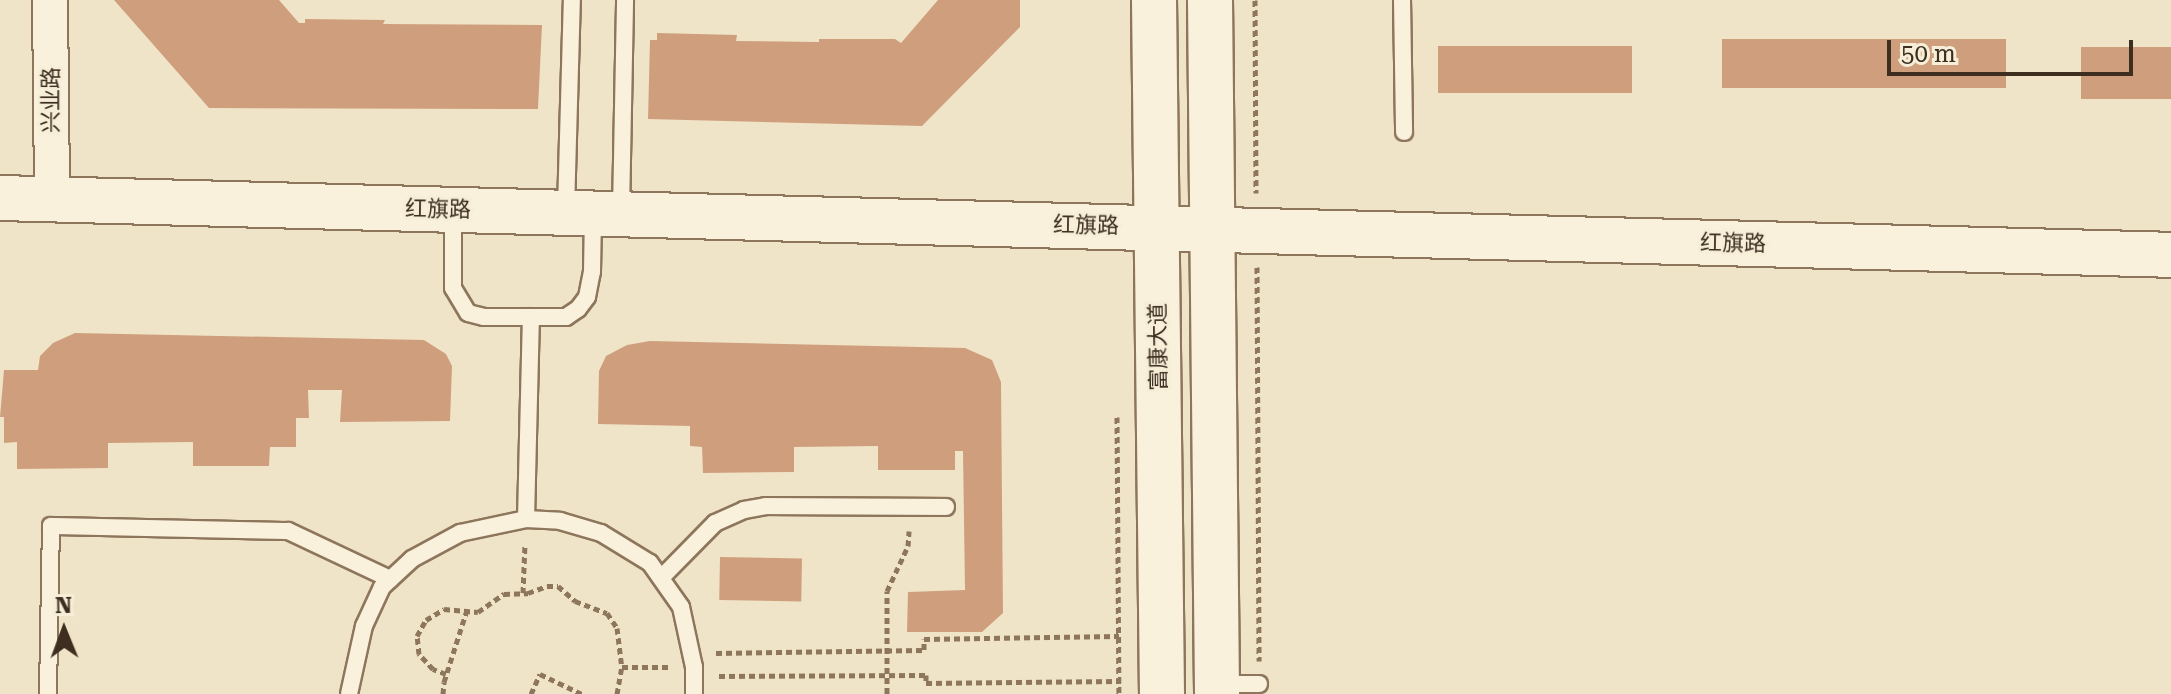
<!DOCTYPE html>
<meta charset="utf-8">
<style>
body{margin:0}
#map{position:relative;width:2171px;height:694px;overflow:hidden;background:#f0e4c8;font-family:"Roboto Serif","Noto Sans SC",serif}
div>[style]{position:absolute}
.building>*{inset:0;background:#cf9f7d;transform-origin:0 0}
.path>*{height:5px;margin-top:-2.5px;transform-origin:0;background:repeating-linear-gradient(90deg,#8d765c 0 6px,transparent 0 10px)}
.roads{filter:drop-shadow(2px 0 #8d765c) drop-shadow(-2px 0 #8d765c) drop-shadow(0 2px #8d765c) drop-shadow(0 -2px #8d765c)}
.lane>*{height:16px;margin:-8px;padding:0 8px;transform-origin:8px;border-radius:8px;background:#faf1dc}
.street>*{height:34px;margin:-17px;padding:0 17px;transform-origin:17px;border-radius:17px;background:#faf1dc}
.secondary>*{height:44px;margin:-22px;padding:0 22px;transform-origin:22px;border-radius:22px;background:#faf1dc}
span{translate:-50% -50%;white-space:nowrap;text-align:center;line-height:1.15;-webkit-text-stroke:6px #f7eed8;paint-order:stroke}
.street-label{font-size:22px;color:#3d2e20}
.north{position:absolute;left:24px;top:590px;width:80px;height:80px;-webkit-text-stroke:6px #f7eed8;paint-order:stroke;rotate:359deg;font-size:22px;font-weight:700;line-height:32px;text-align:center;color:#3d2e20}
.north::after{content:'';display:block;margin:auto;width:28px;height:36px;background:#3d2e20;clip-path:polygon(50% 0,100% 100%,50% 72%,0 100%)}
.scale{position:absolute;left:1887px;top:40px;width:246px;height:36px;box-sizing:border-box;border:4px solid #3d2e20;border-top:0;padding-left:10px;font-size:24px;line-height:28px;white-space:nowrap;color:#3d2e20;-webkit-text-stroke:6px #f7eed8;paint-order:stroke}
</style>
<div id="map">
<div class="building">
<div style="clip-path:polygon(114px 0,279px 0,299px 23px,305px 23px,305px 19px,385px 20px,383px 24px,542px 25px,538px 109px,209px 108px)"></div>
<div style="clip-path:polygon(938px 0,1020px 0,1020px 27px,922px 126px,648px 119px,650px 40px,657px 40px,657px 33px,737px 35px,736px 41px,819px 42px,819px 39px,895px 39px,901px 43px)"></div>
<div style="left:1722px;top:39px;width:284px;height:49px"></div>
<div style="left:1438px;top:46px;width:194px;height:47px"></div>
<div style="left:2081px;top:47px;width:90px;height:52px"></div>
<div style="clip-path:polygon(75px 333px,424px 340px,446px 354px,452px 366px,450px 421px,340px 422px,342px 390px,308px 390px,309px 418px,296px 418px,296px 447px,270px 447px,269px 466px,193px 466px,193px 442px,108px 443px,108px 468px,17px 469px,17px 442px,4px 443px,4px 417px,0 417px,4px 370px,38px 370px,40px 356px,53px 343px)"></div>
<div style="clip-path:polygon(650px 341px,965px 348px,992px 360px,1001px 382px,1003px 613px,982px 632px,907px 632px,908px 592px,965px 590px,963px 451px,955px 451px,955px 470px,878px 470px,878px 446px,794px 447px,794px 472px,703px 473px,702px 447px,690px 446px,690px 426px,598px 424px,599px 371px,606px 356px,627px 345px)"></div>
<div style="left:720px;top:557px;width:82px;height:43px;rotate:1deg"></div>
</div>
<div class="path">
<div style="left:1255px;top:0;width:193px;rotate:89.7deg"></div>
<div style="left:1257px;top:267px;width:394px;rotate:89.7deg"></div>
<div style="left:1117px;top:417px;width:277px;rotate:89.6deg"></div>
<div style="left:523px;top:593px;width:49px;rotate:-87.7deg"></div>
<div style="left:716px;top:653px;width:208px;rotate:-0.8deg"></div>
<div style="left:924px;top:650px;width:11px;rotate:-90deg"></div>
<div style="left:924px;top:639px;width:195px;rotate:-0.9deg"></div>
<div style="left:446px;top:674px;width:14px;rotate:-159deg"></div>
<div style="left:433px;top:669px;width:21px;rotate:-133deg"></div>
<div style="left:419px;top:654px;width:18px;rotate:-96deg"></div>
<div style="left:417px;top:636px;width:18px;rotate:-61deg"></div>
<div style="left:426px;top:620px;width:21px;rotate:-31deg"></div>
<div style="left:444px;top:609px;width:34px;rotate:5deg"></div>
<div style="left:478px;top:612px;width:32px;rotate:-35deg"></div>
<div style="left:504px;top:594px;width:24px;rotate:-2deg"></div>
<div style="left:528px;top:593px;width:20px;rotate:-20deg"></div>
<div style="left:547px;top:586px;width:11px"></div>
<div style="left:558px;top:586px;width:23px;rotate:41deg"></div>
<div style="left:575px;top:601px;width:34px;rotate:21deg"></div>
<div style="left:607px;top:613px;width:18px;rotate:56deg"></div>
<div style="left:617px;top:628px;width:39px;rotate:83deg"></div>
<div style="left:622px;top:667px;width:47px"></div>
<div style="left:719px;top:676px;width:207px;rotate:-0.3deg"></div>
<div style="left:926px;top:675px;width:8px;rotate:90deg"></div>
<div style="left:926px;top:683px;width:195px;rotate:-0.6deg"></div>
<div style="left:443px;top:694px;width:12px;rotate:-85deg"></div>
<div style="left:444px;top:682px;width:76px;rotate:-72.3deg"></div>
<div style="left:531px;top:694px;width:22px;rotate:-66deg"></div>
<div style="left:540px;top:674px;width:47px;rotate:25.5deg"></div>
<div style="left:617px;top:694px;width:27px;rotate:-80deg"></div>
<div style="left:887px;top:694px;width:103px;rotate:-90deg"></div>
<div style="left:887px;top:591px;width:50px;rotate:-65deg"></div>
<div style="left:908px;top:546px;width:15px;rotate:-86deg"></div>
</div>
<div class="roads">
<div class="lane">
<div style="left:1402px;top:0;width:132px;rotate:89.1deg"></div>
<div style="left:566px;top:210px;width:210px;rotate:-88.4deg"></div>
<div style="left:453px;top:211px;width:77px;rotate:90deg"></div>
<div style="left:453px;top:288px;width:29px;rotate:59deg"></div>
<div style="left:468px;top:313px;width:16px;rotate:14deg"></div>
<div style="left:484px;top:317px;width:82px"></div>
<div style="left:566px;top:317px;width:14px;rotate:-34deg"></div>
<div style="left:578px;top:309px;width:15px;rotate:-53deg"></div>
<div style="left:587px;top:297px;width:25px;rotate:-79deg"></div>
<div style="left:592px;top:272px;width:57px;rotate:-89deg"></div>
<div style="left:621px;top:212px;width:212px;rotate:-88.9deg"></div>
<div style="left:526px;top:519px;width:202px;rotate:-88.6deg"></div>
<div style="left:661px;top:578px;width:77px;rotate:-45.5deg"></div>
<div style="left:715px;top:523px;width:32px;rotate:-24deg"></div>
<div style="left:744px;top:510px;width:22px;rotate:-10deg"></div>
<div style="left:766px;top:506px;width:180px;rotate:0.3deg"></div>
<div style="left:1219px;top:684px;width:40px"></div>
<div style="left:48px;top:694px;width:168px;rotate:-89deg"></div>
<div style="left:51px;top:526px;width:237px;rotate:1.2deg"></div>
<div style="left:288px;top:531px;width:113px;rotate:25.2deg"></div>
<div style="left:349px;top:694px;width:70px;rotate:-77.6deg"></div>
<div style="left:364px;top:626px;width:43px;rotate:-65.2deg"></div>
<div style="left:382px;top:587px;width:41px;rotate:-43deg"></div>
<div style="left:412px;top:559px;width:55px;rotate:-28.4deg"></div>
<div style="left:460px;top:533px;width:67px;rotate:-12deg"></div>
<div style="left:526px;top:519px;width:34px;rotate:3deg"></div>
<div style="left:560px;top:521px;width:43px;rotate:16.3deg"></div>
<div style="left:601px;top:533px;width:57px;rotate:31.5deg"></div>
<div style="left:650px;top:563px;width:54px;rotate:54.8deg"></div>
<div style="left:681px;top:607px;width:61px;rotate:77.8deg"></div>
<div style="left:694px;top:667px;width:27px;rotate:90deg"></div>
</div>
<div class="street">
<div style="left:50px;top:0;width:199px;rotate:89.4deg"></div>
</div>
<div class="secondary">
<div style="left:1154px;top:0;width:694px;rotate:89.34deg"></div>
<div style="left:1210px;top:0;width:694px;rotate:89.42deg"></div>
<div style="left:0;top:198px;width:2172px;rotate:1.5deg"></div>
</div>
</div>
<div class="street-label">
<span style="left:51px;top:100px;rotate:-90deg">兴业路</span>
<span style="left:438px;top:209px;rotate:1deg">红旗路</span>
<span style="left:1086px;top:225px;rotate:1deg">红旗路</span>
<span style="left:1733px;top:243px;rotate:1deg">红旗路</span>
<span style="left:1158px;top:347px;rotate:-91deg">富康大道</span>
</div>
<div class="north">N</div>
<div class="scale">50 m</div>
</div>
